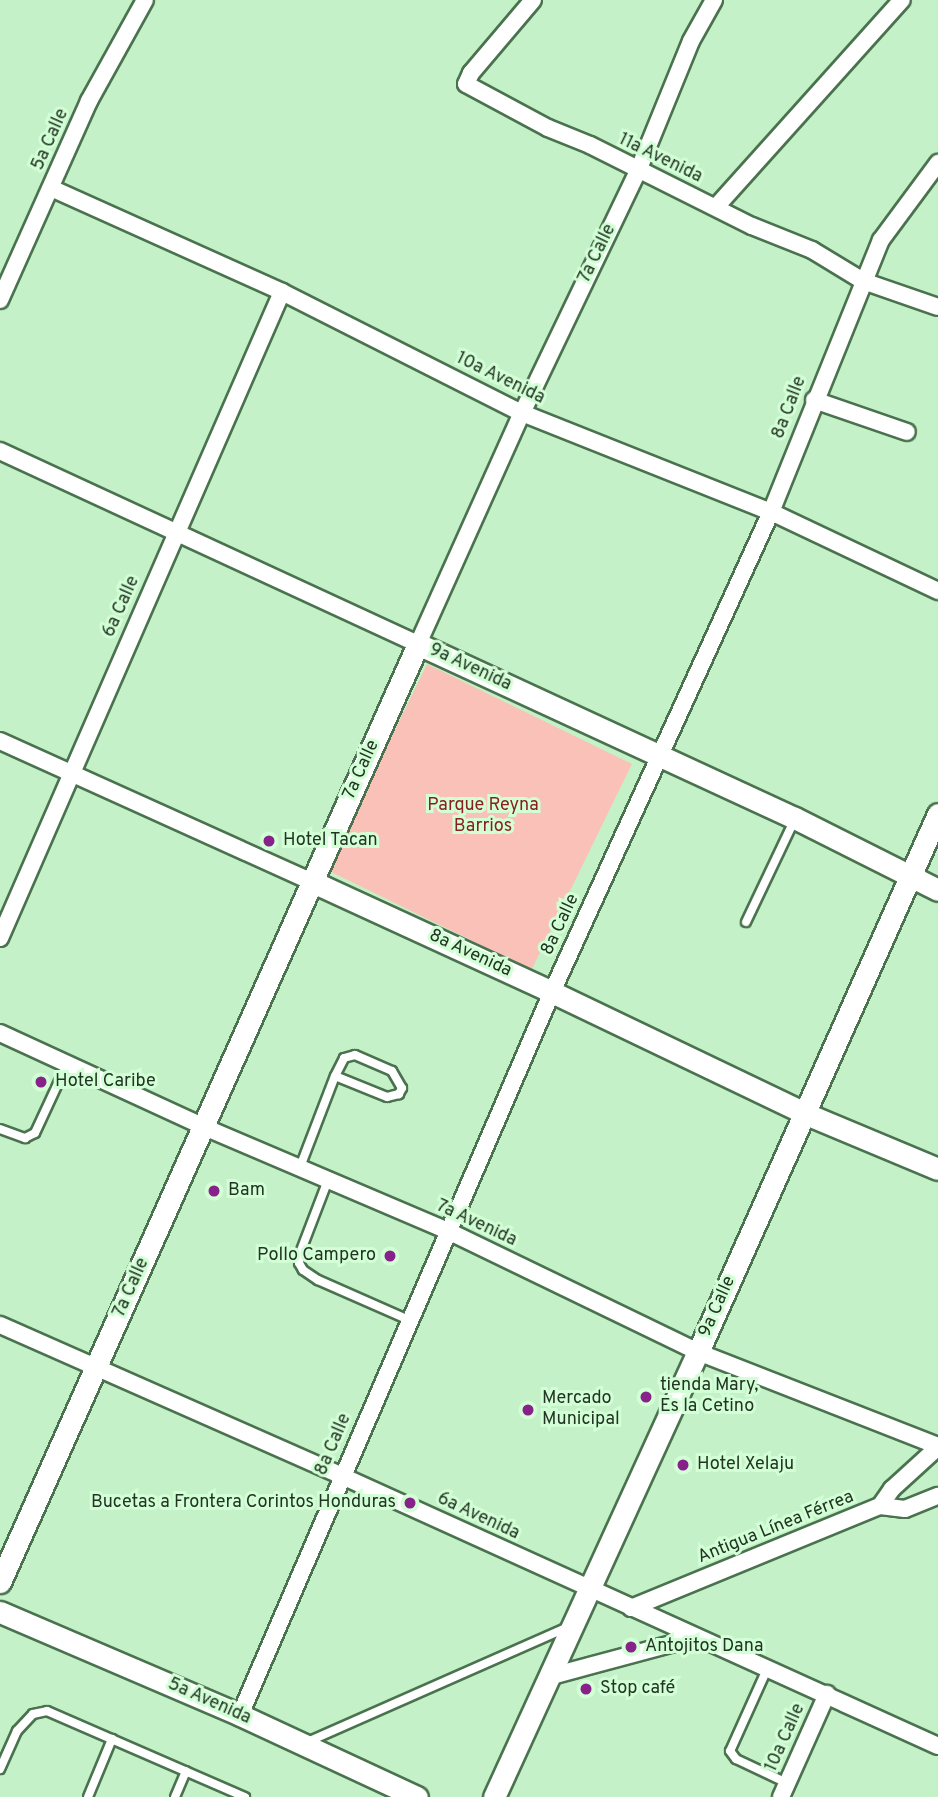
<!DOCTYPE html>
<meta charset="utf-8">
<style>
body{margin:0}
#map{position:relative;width:938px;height:1797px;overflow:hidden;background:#c5f1c8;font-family:Overpass,sans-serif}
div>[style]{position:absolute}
.green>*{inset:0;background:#fac1b9;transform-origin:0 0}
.roads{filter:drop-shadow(2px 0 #4a724e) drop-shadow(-2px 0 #4a724e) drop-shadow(0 2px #4a724e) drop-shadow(0 -2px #4a724e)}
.service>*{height:8px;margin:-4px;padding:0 4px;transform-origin:4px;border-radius:4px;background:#fff}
.minor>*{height:16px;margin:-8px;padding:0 8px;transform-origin:8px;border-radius:8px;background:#fff}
.tertiary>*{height:21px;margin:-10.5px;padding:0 10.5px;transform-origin:10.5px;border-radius:10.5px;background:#fff}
.dots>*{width:19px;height:19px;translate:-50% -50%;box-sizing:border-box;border:4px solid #d2ffd5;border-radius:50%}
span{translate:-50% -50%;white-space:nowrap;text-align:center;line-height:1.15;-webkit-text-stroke:6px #d2ffd5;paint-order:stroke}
.street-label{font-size:18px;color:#233424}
.park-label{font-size:18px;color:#89201d}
.poi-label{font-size:18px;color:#233424}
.left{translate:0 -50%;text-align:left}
.right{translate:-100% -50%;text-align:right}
</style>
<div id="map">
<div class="green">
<div style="left:427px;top:664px;width:228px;height:229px;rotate:26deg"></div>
</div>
<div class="roads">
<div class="service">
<div style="left:746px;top:922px;width:112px;rotate:-64.6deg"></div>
<div style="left:0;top:1129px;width:27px;rotate:20deg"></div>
<div style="left:25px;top:1138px;width:11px;rotate:-27deg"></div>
<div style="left:35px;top:1133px;width:76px;rotate:-65.1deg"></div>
<div style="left:300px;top:1167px;width:97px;rotate:-69deg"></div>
<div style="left:335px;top:1076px;width:20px;rotate:-63deg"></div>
<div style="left:344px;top:1058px;width:11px;rotate:-15deg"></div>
<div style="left:355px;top:1055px;width:40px;rotate:23.4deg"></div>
<div style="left:392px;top:1071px;width:20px;rotate:60deg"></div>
<div style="left:402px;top:1088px;width:7px;rotate:117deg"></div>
<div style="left:399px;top:1094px;width:12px;rotate:166deg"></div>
<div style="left:387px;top:1097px;width:56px;rotate:-158deg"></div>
<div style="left:328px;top:1180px;width:78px;rotate:111deg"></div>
<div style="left:300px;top:1253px;width:10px;rotate:96deg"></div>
<div style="left:299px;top:1263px;width:8px;rotate:60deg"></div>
<div style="left:303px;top:1270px;width:18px;rotate:34deg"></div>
<div style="left:318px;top:1280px;width:99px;rotate:23.7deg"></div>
<div style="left:768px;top:1667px;width:92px;rotate:114.3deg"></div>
<div style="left:730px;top:1751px;width:10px;rotate:53deg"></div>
<div style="left:736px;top:1759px;width:56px;rotate:25.2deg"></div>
<div style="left:305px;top:1743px;width:285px;rotate:-23.8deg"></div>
<div style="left:0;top:1769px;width:42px;rotate:-65.9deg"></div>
<div style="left:17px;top:1731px;width:23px;rotate:-47deg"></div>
<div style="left:33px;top:1714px;width:14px;rotate:-12deg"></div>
<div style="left:47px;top:1711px;width:216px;rotate:23.5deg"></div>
<div style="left:88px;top:1797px;width:63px;rotate:-67.5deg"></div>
<div style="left:175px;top:1797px;width:28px;rotate:-67deg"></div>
</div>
<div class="minor">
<div style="left:533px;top:0;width:96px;rotate:130.3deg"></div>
<div style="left:471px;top:73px;width:12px;rotate:114deg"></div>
<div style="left:466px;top:84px;width:93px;rotate:28.2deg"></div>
<div style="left:548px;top:128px;width:45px;rotate:22deg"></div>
<div style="left:590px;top:145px;width:181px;rotate:26.6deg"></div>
<div style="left:752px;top:226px;width:65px;rotate:21.8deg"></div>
<div style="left:812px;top:250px;width:60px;rotate:31.3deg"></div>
<div style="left:863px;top:281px;width:79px;rotate:19.1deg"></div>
<div style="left:51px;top:188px;width:253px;rotate:24.2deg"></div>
<div style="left:282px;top:292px;width:269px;rotate:26.8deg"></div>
<div style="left:522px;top:413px;width:268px;rotate:21.7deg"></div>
<div style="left:771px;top:512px;width:185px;rotate:25.3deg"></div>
<div style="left:716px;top:207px;width:278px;rotate:-48.1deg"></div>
<div style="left:0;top:300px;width:218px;rotate:-65.9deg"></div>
<div style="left:89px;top:101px;width:115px;rotate:-61deg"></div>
<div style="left:814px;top:400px;width:98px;rotate:19deg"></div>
<div style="left:0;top:451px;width:460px;rotate:24.8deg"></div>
<div style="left:418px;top:644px;width:253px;rotate:-65.8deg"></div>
<div style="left:522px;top:413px;width:268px;rotate:-64.4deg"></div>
<div style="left:638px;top:171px;width:140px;rotate:-67.8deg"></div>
<div style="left:691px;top:41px;width:47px;rotate:-60.7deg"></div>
<div style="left:0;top:741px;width:343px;rotate:24.3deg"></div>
<div style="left:0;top:938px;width:705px;rotate:-66.42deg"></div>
<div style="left:0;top:1033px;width:225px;rotate:24.7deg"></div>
<div style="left:204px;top:1127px;width:265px;rotate:23.1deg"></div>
<div style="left:448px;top:1231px;width:278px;rotate:25.8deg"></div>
<div style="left:698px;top:1352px;width:258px;rotate:21.4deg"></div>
<div style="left:0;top:1325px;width:374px;rotate:23.8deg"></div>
<div style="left:342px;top:1476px;width:654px;rotate:24.37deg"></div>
<div style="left:880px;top:1506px;width:21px;rotate:-55deg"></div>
<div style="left:892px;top:1489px;width:62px;rotate:-42.4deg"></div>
<div style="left:631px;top:1608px;width:269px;rotate:-22.3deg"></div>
<div style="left:880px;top:1506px;width:25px;rotate:7deg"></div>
<div style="left:905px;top:1509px;width:35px;rotate:-22deg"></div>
<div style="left:548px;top:1677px;width:154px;rotate:-15deg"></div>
<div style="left:240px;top:1715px;width:787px;rotate:-66.66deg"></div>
<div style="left:552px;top:992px;width:528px;rotate:-65.48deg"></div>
<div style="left:771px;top:512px;width:293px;rotate:-68deg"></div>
<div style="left:881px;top:240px;width:96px;rotate:-53.5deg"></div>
<div style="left:781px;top:1797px;width:113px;rotate:-65.9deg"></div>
</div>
<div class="tertiary">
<div style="left:313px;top:882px;width:263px;rotate:24.7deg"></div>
<div style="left:552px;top:992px;width:280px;rotate:25.6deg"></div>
<div style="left:804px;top:1113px;width:145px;rotate:22.7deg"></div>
<div style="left:0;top:1582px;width:1027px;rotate:-65.98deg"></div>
<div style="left:418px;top:644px;width:415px;rotate:24.8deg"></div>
<div style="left:795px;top:818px;width:160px;rotate:26.7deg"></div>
<div style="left:0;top:1612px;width:261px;rotate:23.2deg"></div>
<div style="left:240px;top:1715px;width:195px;rotate:24.9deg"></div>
<div style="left:494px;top:1797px;width:490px;rotate:-65.4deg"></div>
<div style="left:698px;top:1352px;width:589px;rotate:-65.96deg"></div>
</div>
</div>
<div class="dots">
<div style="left:269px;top:841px;background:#87228a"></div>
<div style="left:41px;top:1082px;background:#87228a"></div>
<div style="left:214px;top:1191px;background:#87228a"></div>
<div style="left:390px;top:1256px;background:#87228a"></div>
<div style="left:646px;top:1397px;background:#87228a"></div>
<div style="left:528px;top:1410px;background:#87228a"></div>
<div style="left:683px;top:1465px;background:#87228a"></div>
<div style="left:410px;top:1503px;background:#87228a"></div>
<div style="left:631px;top:1647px;background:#87228a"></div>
<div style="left:586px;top:1689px;background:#87228a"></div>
</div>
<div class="street-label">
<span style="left:51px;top:140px;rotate:-66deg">5a Calle</span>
<span style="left:660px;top:159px;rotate:26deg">11a Avenida</span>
<span style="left:598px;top:254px;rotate:-64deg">7a Calle</span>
<span style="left:500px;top:379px;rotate:26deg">10a Avenida</span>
<span style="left:790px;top:408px;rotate:-69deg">8a Calle</span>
<span style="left:122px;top:607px;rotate:-66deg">6a Calle</span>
<span style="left:470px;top:668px;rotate:25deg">9a Avenida</span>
<span style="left:362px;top:770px;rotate:-66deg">7a Calle</span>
<span style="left:561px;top:925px;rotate:-65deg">8a Calle</span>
<span style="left:470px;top:954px;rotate:25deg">8a Avenida</span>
<span style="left:476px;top:1224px;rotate:25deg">7a Avenida</span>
<span style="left:132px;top:1288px;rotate:-66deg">7a Calle</span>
<span style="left:718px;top:1307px;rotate:-66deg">9a Calle</span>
<span style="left:334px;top:1445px;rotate:-67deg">8a Calle</span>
<span style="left:478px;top:1517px;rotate:25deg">6a Avenida</span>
<span style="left:776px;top:1528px;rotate:-22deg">Antigua Línea Férrea</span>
<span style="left:209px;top:1702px;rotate:24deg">5a Avenida</span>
<span style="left:786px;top:1738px;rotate:-66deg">10a Calle</span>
</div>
<div class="park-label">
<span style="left:483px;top:817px">Parque Reyna<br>Barrios</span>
</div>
<div class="poi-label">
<span class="left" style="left:283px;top:841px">Hotel Tacan</span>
<span class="left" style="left:55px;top:1082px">Hotel Caribe</span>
<span class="left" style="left:228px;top:1191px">Bam</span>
<span class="right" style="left:376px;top:1256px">Pollo Campero</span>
<span class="left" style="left:660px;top:1397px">tienda Mary,<br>Es la Cetino</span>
<span class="left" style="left:542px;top:1410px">Mercado<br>Municipal</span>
<span class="left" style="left:697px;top:1465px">Hotel Xelaju</span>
<span class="right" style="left:396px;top:1503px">Bucetas a Frontera Corintos Honduras</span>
<span class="left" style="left:645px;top:1647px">Antojitos Dana</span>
<span class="left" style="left:600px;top:1689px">Stop café</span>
</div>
</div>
